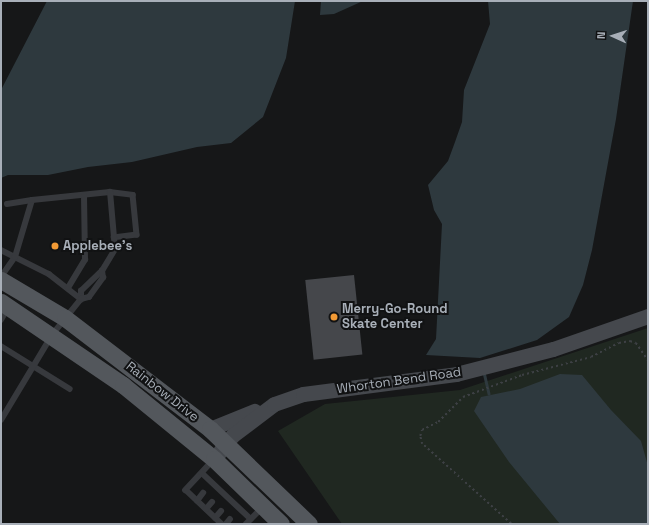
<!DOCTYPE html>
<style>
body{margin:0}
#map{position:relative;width:649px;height:525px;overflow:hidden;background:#161718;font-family:"Space Grotesk",sans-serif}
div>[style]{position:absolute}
.green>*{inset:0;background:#202821}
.water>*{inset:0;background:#2e393e}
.stream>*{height:2.5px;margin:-1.25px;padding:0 1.25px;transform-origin:1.25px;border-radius:1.25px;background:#2e393e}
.building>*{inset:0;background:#45474b;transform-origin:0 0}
.path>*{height:1.5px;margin-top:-0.75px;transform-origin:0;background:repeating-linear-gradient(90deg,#3d4044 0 2px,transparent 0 5px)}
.lane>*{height:5.5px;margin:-2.75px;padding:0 2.75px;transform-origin:2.75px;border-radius:2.75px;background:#37393d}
.secondary>*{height:15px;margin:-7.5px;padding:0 7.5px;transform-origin:7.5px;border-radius:7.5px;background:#45484d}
.primary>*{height:17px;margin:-8.5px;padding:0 8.5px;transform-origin:8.5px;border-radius:8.5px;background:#53575c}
.dots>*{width:11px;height:11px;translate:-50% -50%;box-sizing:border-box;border:2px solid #111213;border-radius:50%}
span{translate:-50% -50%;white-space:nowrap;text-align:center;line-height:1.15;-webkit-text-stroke:4px #111213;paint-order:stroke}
.poi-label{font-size:13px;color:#a8afb8;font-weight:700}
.left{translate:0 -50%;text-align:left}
.street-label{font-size:13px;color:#a8afb8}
.frame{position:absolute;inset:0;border:2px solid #a8afb8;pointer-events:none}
.north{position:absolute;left:593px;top:16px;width:40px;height:40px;-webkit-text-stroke:3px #111213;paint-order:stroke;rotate:273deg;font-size:11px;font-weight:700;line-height:16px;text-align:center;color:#a8afb8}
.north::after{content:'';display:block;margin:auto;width:14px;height:18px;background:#a8afb8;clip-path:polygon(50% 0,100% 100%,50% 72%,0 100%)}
</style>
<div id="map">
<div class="green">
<div style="clip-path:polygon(648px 328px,648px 524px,342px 524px,278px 431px,325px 404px,460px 390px)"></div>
</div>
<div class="water">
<div style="clip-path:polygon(47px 1px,295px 1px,286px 58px,263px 117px,231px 143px,197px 147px,132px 162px,88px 167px,48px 175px,8px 175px,1px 178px,1px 90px)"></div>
<div style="clip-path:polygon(321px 1px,363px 1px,334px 14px,320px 15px)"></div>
<div style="clip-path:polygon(488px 1px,633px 1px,616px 119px,592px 250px,583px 285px,569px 317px,537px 340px,480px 358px,426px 355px,436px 339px,442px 224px,434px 210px,428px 185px,448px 161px,455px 142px,462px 122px,464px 90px,490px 24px)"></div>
<div style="clip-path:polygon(560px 374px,582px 375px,611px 410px,641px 441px,648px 466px,648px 524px,560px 524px,509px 462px,474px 411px,481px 397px,520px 389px)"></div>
</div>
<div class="stream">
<div style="left:484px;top:372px;width:22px;rotate:77deg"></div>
</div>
<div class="building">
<div style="left:354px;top:275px;width:80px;height:49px;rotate:84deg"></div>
</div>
<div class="path">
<div style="left:511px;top:524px;width:120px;rotate:-138deg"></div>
<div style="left:422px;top:444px;width:8px;rotate:-104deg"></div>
<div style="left:420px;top:436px;width:6px;rotate:-72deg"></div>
<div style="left:422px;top:430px;width:18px;rotate:-27deg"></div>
<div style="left:438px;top:422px;width:35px;rotate:-45deg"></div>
<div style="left:463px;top:397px;width:63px;rotate:-20.4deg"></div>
<div style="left:522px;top:375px;width:71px;rotate:-14.6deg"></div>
<div style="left:591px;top:357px;width:31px;rotate:-27deg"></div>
<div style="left:619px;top:343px;width:11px;rotate:-10deg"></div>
<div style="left:630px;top:341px;width:6px;rotate:18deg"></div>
<div style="left:636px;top:343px;width:21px;rotate:55deg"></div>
</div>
<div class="lane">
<div style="left:7px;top:204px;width:25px;rotate:-9deg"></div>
<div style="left:1px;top:250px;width:54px;rotate:26.6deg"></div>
<div style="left:49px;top:274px;width:41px;rotate:38deg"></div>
<div style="left:1px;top:277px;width:24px;rotate:-55deg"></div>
<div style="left:15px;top:257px;width:59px;rotate:-73.4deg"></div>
<div style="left:32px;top:200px;width:78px;rotate:-5.9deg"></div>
<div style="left:110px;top:192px;width:23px;rotate:7deg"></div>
<div style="left:133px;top:195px;width:40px;rotate:84.3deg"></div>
<div style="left:137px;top:235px;width:23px;rotate:173deg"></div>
<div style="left:68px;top:288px;width:33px;rotate:-59deg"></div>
<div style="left:85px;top:260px;width:64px;rotate:-90.9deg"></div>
<div style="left:81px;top:299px;width:8px;rotate:-90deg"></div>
<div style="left:81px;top:291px;width:29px;rotate:-44deg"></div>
<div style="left:102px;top:271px;width:26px;rotate:-59deg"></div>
<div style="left:115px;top:249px;width:57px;rotate:-95deg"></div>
<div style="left:1px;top:320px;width:14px;rotate:-60deg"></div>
<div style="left:1px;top:346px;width:81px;rotate:31.9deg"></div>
<div style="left:1px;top:420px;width:99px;rotate:-59deg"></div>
<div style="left:52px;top:335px;width:46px;rotate:-51.1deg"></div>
<div style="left:81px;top:299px;width:8px;rotate:-14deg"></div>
<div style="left:89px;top:297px;width:24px;rotate:-54deg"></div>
<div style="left:103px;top:278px;width:7px;rotate:-98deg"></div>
<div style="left:213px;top:461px;width:40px;rotate:133deg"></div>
<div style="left:186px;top:490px;width:50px;rotate:43.4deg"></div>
<div style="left:202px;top:473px;width:67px;rotate:43.2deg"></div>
<div style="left:197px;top:501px;width:10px;rotate:-53deg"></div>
<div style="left:206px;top:509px;width:9px;rotate:-49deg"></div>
<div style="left:215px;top:518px;width:9px;rotate:-49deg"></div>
<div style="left:226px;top:524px;width:6px;rotate:-51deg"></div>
<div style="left:246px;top:524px;width:21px;rotate:-45deg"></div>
</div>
<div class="secondary">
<div style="left:210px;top:429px;width:48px;rotate:-22.2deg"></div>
<div style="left:214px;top:459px;width:31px;rotate:-52deg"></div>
<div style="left:233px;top:435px;width:51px;rotate:-37.1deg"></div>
<div style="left:274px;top:404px;width:31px;rotate:-19deg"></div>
<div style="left:303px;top:394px;width:154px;rotate:-7.4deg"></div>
<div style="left:456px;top:374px;width:100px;rotate:-14.5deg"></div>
<div style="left:553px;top:349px;width:101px;rotate:-19.2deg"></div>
</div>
<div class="primary">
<div style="left:1px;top:280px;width:74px;rotate:30.7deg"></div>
<div style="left:65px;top:318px;width:183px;rotate:37.4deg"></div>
<div style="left:210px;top:429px;width:137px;rotate:43.8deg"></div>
<div style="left:1px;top:302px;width:148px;rotate:34.2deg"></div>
<div style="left:123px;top:385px;width:117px;rotate:39.1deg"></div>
<div style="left:214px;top:459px;width:93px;rotate:44.1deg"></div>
</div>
<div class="dots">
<div style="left:55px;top:246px;background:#f29a35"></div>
<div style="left:334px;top:317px;background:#f29a35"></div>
</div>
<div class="poi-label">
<span class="left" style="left:63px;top:246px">Applebee's</span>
<span class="left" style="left:342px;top:317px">Merry-Go-Round<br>Skate Center</span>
</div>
<div class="street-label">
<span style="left:399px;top:381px;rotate:-8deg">Whorton Bend Road</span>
<span style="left:162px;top:392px;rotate:38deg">Rainbow Drive</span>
</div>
<div class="frame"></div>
<div class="north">N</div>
</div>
